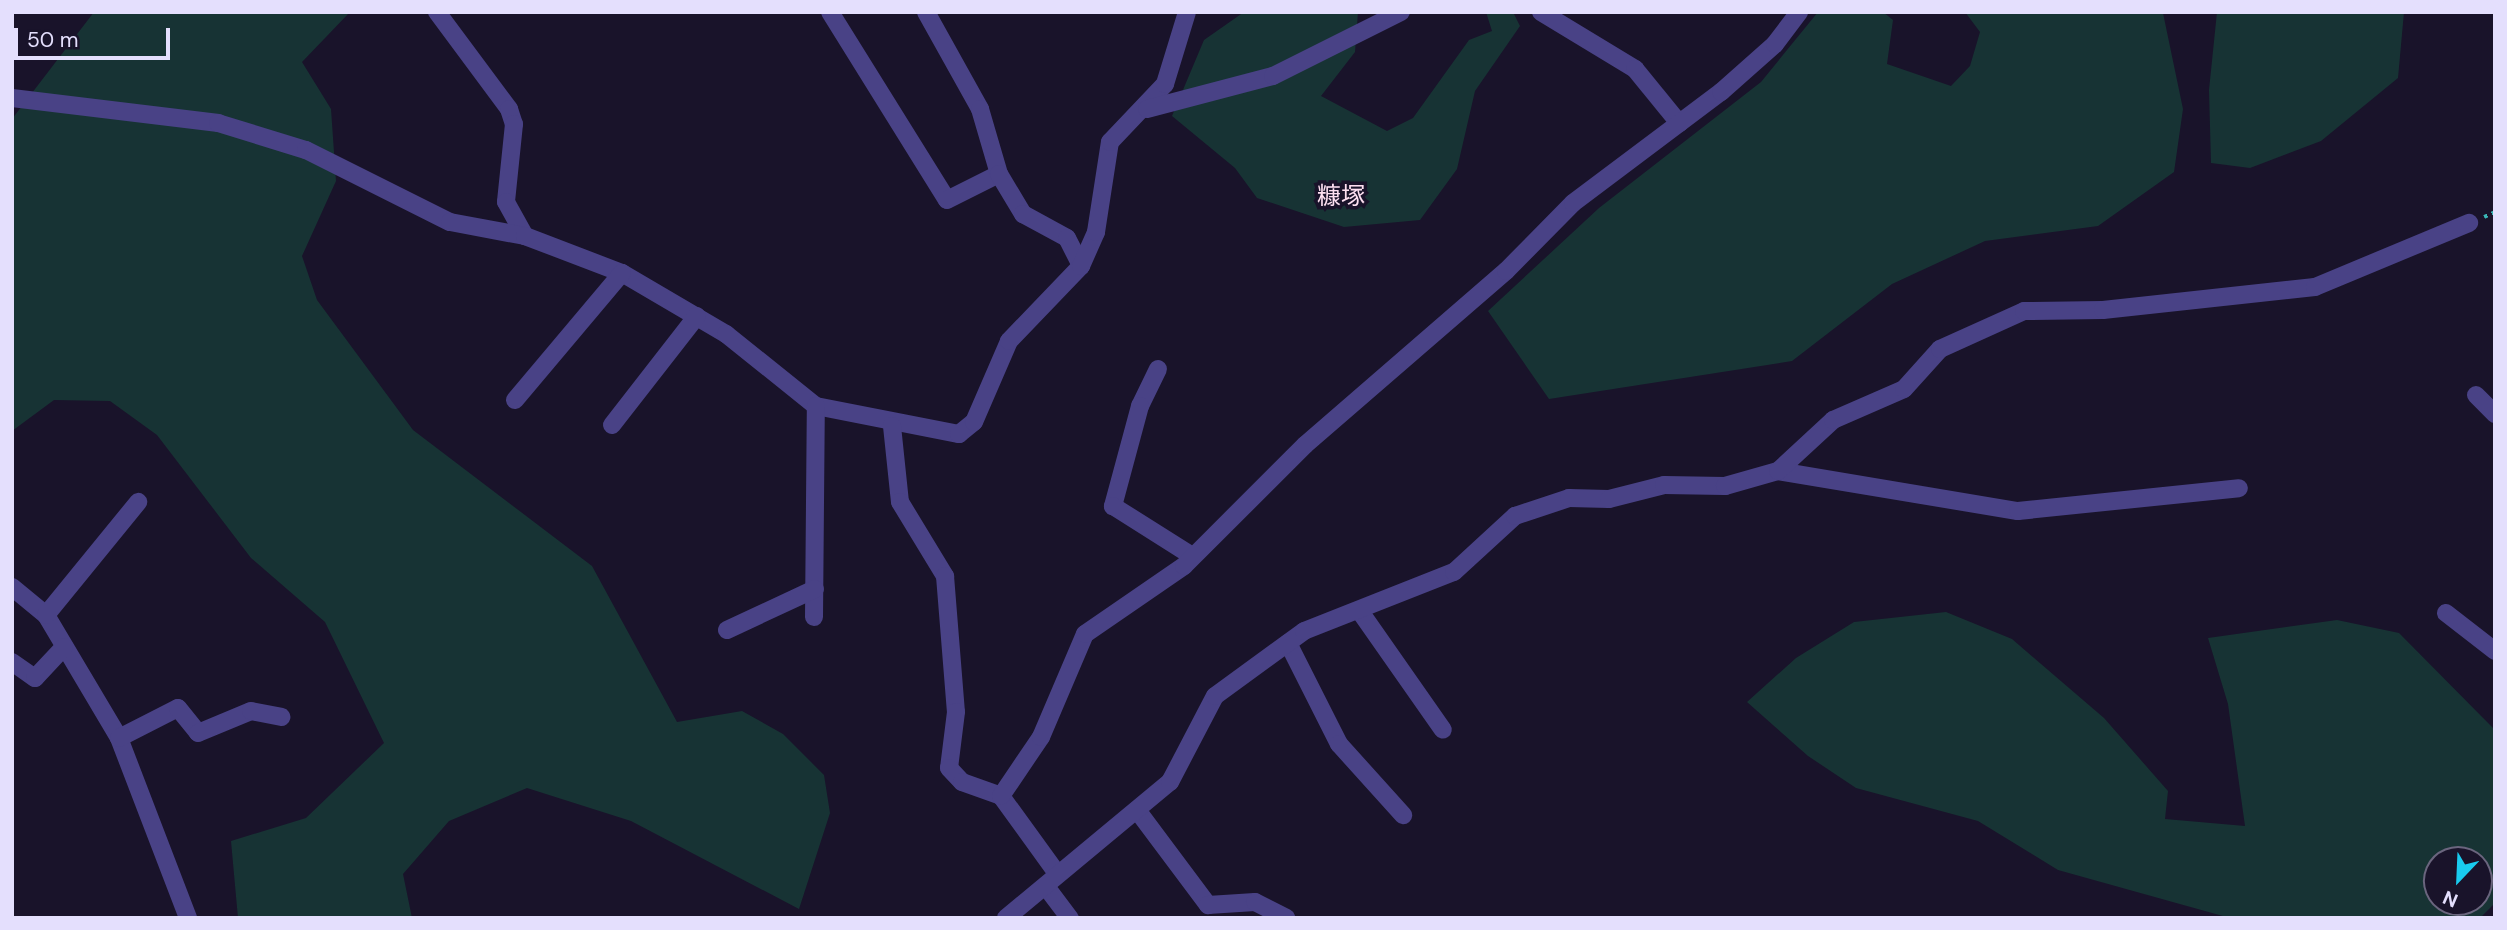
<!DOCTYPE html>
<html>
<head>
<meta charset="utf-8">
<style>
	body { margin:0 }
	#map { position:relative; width:2507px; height:930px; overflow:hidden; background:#19132a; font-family:"DM Sans","Noto Sans JP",sans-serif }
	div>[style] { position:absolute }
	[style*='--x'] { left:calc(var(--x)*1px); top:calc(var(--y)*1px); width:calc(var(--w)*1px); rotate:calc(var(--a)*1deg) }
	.green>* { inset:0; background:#173334 }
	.path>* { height:3.5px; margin-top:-1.75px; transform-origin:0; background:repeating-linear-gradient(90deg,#3ab5b5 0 3.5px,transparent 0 8.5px) }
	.minor>* { height:18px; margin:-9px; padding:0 9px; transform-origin:9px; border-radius:9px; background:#494286 }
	span { translate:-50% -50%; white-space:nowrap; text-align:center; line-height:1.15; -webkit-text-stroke:7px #19132a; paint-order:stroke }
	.quarter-label { font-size:24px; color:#fde0f1 }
	.frame { position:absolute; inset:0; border:14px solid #e4dffd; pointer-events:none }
	.north { position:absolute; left:2423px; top:846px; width:70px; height:70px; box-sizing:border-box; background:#19132a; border:2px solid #6a657e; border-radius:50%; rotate:203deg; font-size:19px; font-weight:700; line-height:28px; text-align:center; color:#e4dffd }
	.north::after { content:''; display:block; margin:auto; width:24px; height:32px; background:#19cbef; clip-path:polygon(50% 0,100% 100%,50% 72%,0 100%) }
	.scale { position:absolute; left:14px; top:28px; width:156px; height:32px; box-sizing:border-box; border:4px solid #e4dffd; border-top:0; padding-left:9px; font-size:21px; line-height:24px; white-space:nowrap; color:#e4dffd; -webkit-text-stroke:5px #19132a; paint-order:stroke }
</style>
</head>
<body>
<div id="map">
	<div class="green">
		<i style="clip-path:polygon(94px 12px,350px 12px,302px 62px,331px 109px,336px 181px,302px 256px,317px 300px,413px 430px,592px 566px,677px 722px,742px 711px,783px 734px,824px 775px,830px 813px,799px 909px,631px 821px,527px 788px,449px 821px,403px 874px,412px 918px,238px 918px,231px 841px,306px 818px,384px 743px,325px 622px,251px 558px,157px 435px,110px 401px,54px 400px,12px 431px,12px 119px)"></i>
		<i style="clip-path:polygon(1244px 12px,1358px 12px,1355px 52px,1321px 96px,1387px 131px,1413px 118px,1469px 40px,1492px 31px,1486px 12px,1513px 12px,1520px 26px,1475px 91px,1457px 169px,1420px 220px,1344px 227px,1257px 198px,1235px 168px,1172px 116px,1204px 40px)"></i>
		<i style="clip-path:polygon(1818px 12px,1883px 12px,1893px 20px,1887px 64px,1951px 86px,1970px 66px,1980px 32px,1965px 12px,2163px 13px,2183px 109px,2174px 172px,2098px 226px,1985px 241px,1892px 284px,1792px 361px,1549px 399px,1488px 311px,1599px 208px,1761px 82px)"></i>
		<i style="clip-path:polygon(2217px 12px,2404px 12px,2398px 78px,2321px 141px,2250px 168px,2211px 163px,2209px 90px)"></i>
		<i style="clip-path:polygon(evenodd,1946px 612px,2012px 639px,2104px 718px,2168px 791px,2165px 819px,2245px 826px,2228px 704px,2208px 638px,2337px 620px,2399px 633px,2495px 730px,2495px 903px,2480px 918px,2230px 918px,2058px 870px,1978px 821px,1856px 788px,1808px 756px,1747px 702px,1796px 658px,1854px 622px,1946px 612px,2479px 860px,2479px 902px,2437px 902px,2437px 860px,2479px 860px)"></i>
	</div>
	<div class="path">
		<i style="--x:2484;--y:217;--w:12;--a:-24"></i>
	</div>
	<div class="minor">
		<i style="--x:437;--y:12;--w:121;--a:53.4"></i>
		<i style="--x:509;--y:109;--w:16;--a:72"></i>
		<i style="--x:514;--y:124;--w:78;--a:95.9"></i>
		<i style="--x:506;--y:202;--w:39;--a:61"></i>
		<i style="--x:830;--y:12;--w:221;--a:58.1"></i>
		<i style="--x:947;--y:200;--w:58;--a:-26.6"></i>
		<i style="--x:926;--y:12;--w:111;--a:60.9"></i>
		<i style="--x:980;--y:109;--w:68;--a:73.7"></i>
		<i style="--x:999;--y:174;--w:47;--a:59"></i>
		<i style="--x:1023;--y:214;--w:50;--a:28.6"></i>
		<i style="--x:1067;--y:238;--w:31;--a:63"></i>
		<i style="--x:1541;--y:12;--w:110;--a:31.2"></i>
		<i style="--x:1635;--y:69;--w:70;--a:50.8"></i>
		<i style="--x:12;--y:98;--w:208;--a:6.9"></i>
		<i style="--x:218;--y:123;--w:92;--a:17.1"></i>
		<i style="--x:306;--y:150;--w:161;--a:26.6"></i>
		<i style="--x:450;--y:222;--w:76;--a:10.6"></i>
		<i style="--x:525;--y:236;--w:104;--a:20.9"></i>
		<i style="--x:622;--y:273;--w:121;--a:30.4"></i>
		<i style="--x:726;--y:334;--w:115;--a:38.7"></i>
		<i style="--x:816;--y:406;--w:146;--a:11.1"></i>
		<i style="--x:959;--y:434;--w:19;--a:-39"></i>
		<i style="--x:974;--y:422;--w:88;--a:-66.6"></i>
		<i style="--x:1009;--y:341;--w:104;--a:-46.2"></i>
		<i style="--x:1081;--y:266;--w:37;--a:-66"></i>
		<i style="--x:1096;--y:232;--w:91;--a:-81.2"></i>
		<i style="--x:1110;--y:142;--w:80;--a:-46.5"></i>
		<i style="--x:1165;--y:84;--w:75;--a:-73"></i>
		<i style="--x:1147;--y:109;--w:130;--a:-14.7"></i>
		<i style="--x:1273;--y:76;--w:143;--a:-26.6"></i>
		<i style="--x:1158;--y:369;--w:41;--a:115.9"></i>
		<i style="--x:1140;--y:406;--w:104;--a:105.1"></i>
		<i style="--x:1113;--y:506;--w:93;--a:32.3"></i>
		<i style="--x:2476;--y:395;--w:27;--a:45"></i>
		<i style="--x:515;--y:400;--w:166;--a:-49.9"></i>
		<i style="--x:612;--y:425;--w:138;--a:-52.1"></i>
		<i style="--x:892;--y:426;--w:76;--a:84"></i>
		<i style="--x:900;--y:502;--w:87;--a:58.7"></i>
		<i style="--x:945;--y:576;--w:136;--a:85.4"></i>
		<i style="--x:956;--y:712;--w:56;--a:97.1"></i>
		<i style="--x:949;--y:768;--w:19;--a:47"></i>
		<i style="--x:962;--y:782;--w:41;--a:19.7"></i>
		<i style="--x:1001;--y:796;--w:94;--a:54.1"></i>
		<i style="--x:1778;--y:471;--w:243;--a:9.5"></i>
		<i style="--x:2018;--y:511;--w:222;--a:-5.9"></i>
		<i style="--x:12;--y:587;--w:44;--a:39.5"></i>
		<i style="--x:46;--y:615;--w:143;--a:59.3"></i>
		<i style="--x:119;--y:738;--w:193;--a:69"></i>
		<i style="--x:1359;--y:610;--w:146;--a:55"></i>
		<i style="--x:2446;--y:613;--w:62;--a:37.8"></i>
		<i style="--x:46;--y:615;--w:146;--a:-50.8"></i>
		<i style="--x:814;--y:617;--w:211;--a:-89.5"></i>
		<i style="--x:727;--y:630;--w:97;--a:-25"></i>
		<i style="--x:1288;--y:643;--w:113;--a:63.2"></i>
		<i style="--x:1339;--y:744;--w:96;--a:48"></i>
		<i style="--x:12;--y:662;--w:28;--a:35"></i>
		<i style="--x:35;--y:678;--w:42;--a:-46.9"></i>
		<i style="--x:119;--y:738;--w:66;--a:-27"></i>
		<i style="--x:178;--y:708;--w:32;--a:51"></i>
		<i style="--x:198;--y:733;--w:57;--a:-22.5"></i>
		<i style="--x:251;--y:711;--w:31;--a:11"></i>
		<i style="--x:1001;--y:796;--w:71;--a:-55.9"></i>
		<i style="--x:1041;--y:737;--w:112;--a:-66.9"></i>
		<i style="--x:1085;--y:634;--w:120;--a:-34.5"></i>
		<i style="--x:1184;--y:566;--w:171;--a:-45"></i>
		<i style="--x:1305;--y:445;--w:266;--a:-40.9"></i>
		<i style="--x:1506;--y:271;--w:95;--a:-45.4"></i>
		<i style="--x:1573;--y:203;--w:185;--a:-36.9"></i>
		<i style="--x:1721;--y:92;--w:72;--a:-41.6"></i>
		<i style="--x:1775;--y:44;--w:40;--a:-53"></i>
		<i style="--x:1137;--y:810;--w:119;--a:53.2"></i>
		<i style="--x:1208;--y:905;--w:47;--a:-3.7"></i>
		<i style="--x:1255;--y:902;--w:35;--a:27"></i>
		<i style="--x:1047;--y:888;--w:38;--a:53"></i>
		<i style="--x:1006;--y:918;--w:213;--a:-39.7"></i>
		<i style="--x:1170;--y:782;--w:97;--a:-62.4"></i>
		<i style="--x:1215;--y:696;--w:110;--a:-36.1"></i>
		<i style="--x:1304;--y:631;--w:161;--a:-21.5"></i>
		<i style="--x:1454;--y:572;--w:83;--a:-42.6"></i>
		<i style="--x:1515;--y:516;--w:57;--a:-18.4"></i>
		<i style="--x:1569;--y:498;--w:40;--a:1.4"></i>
		<i style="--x:1609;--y:499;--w:57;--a:-14.3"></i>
		<i style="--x:1664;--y:485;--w:61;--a:0.9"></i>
		<i style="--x:1725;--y:486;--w:55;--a:-15.8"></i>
		<i style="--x:1778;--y:471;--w:75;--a:-42.8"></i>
		<i style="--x:1833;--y:420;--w:77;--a:-23.6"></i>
		<i style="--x:1904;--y:389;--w:54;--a:-48"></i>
		<i style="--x:1940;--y:349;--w:92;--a:-24.3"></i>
		<i style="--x:2024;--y:311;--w:79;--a:-0.7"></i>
		<i style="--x:2103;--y:310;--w:213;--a:-6.2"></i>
		<i style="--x:2315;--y:287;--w:167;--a:-22.6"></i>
	</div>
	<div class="quarter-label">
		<span style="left:1341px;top:196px">糠塚</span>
	</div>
	<div class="frame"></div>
	<div class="north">N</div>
	<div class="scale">50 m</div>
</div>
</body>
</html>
